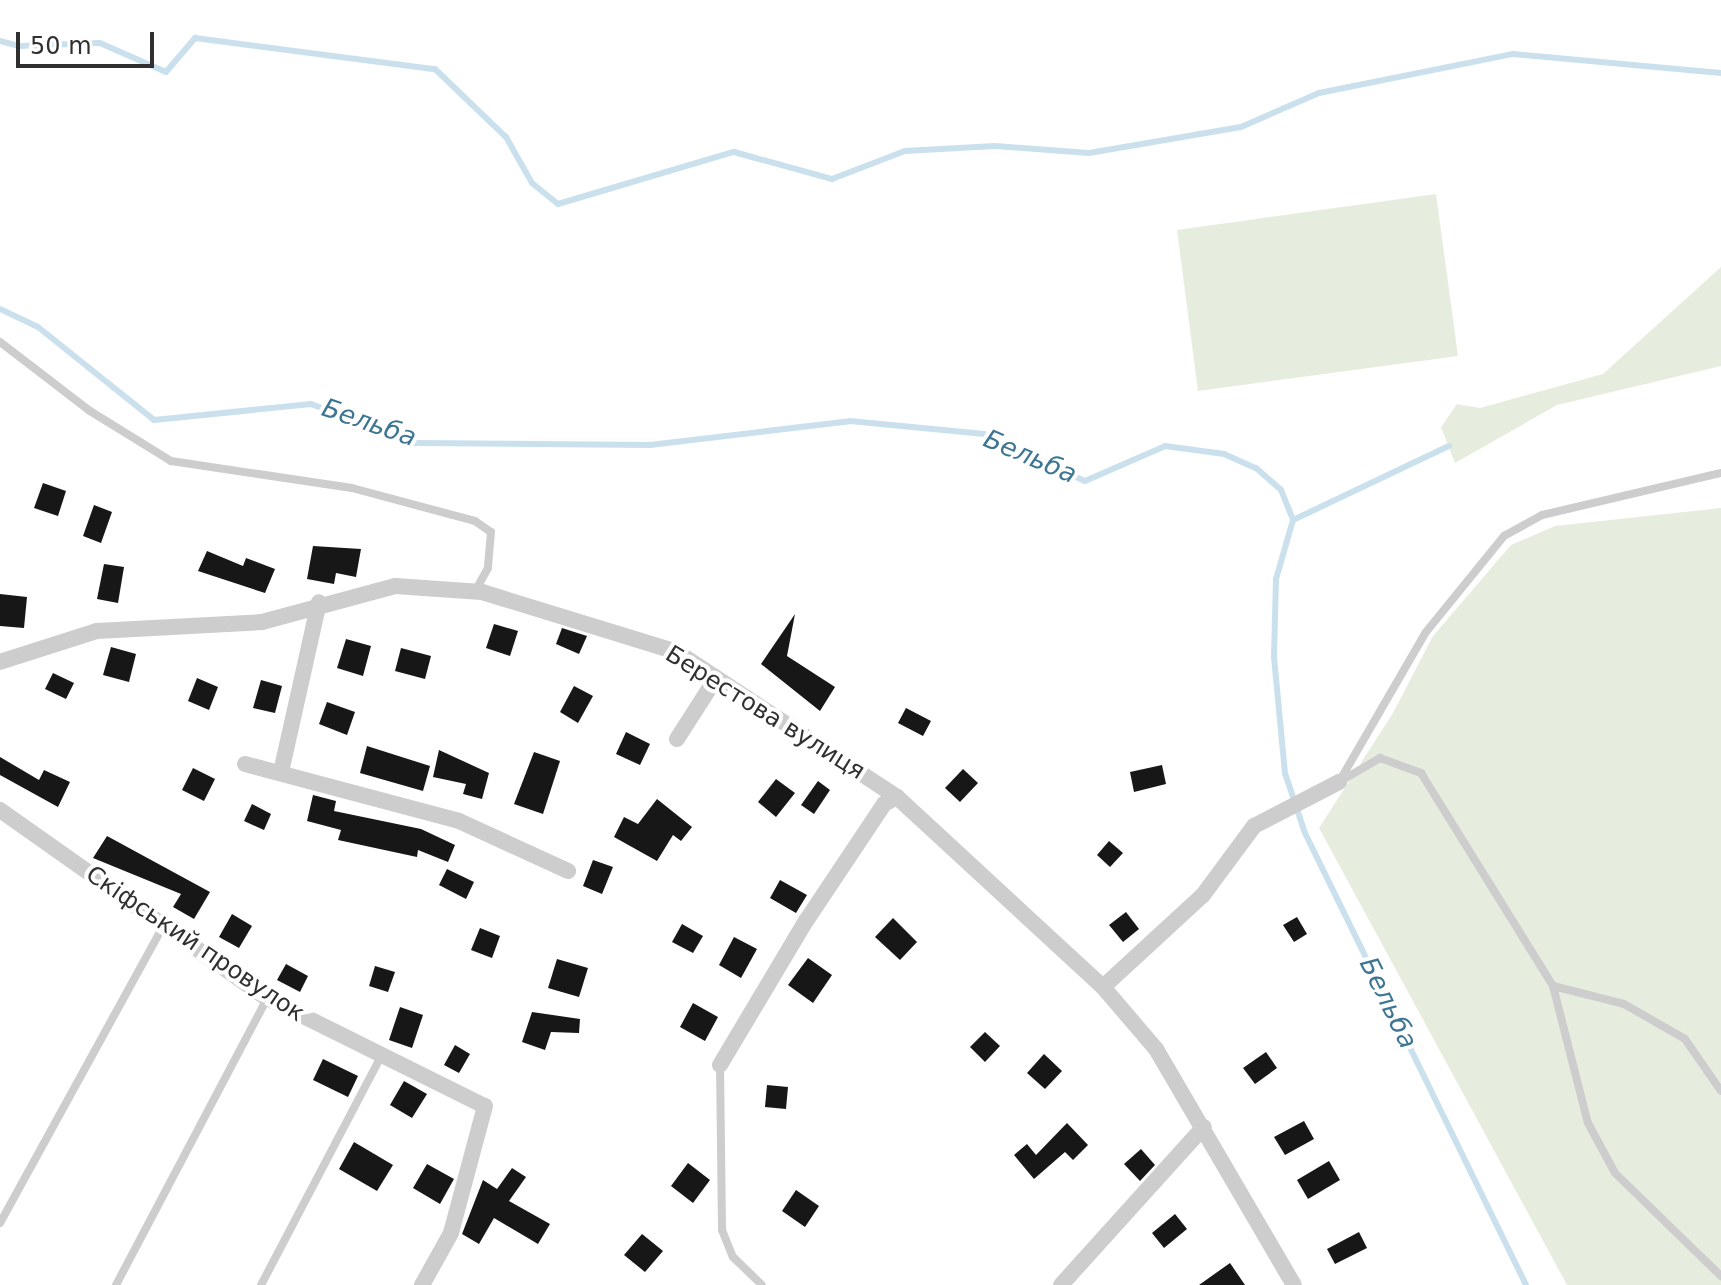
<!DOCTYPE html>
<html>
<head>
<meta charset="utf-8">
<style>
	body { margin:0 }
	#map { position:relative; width:1721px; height:1285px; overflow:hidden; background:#fff; font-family:"DejaVu Sans",sans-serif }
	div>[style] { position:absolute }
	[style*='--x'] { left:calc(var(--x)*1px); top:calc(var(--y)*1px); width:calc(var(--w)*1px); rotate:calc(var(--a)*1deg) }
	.green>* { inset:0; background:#e7edde }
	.stream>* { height:6px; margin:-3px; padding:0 3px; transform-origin:3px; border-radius:3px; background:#cae1ed }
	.building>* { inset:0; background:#171717 }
	.service>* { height:8px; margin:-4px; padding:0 4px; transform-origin:4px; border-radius:4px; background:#cdcdcd }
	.minor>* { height:16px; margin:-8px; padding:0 8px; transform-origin:8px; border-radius:8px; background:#cdcdcd }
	span { translate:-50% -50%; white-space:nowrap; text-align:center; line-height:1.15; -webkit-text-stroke:8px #fff; paint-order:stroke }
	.street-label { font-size:24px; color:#303030 }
	.water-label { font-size:26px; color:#3c7693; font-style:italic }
	.scale { position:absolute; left:16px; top:32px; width:138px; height:36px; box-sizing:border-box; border:4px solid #303030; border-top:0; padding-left:10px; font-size:24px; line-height:28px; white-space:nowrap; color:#303030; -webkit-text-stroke:6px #fff; paint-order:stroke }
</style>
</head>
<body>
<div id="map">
	<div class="green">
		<i style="clip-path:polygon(1436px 194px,1458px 356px,1198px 391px,1177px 230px)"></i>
		<i style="clip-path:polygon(1721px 267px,1721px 366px,1557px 405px,1455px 463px,1441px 427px,1457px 404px,1480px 408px,1603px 374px)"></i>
		<i style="clip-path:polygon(1721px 508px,1721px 1285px,1567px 1285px,1319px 828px,1393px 713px,1433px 636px,1511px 545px,1555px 526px)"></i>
	</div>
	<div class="stream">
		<i style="--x:0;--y:41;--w:20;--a:15"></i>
		<i style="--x:19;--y:46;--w:81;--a:-2.1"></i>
		<i style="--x:100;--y:43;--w:72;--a:23.7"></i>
		<i style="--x:166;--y:72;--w:45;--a:-49.5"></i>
		<i style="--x:195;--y:38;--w:242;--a:7.4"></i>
		<i style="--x:435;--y:69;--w:98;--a:43.8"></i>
		<i style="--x:506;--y:137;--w:53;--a:60.5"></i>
		<i style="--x:532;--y:183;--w:33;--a:39"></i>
		<i style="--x:558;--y:204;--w:184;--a:-16.5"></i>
		<i style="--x:734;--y:152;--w:102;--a:15.4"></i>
		<i style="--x:832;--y:179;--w:78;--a:-21"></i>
		<i style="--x:905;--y:151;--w:90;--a:-3.2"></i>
		<i style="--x:995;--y:146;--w:94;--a:4.3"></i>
		<i style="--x:1089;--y:153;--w:154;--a:-9.7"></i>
		<i style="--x:1241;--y:127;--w:85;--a:-23.6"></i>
		<i style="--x:1319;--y:93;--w:198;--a:-11.4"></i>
		<i style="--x:1513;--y:54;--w:209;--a:5.2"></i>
		<i style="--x:0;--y:309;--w:42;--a:25.3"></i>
		<i style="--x:38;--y:327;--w:149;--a:38.7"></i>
		<i style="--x:154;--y:420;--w:158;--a:-5.8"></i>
		<i style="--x:311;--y:404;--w:112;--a:20.4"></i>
		<i style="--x:416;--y:443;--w:234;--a:0.5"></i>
		<i style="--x:650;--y:445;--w:201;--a:-6.8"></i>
		<i style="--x:850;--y:421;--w:135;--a:5.5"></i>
		<i style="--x:984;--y:434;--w:111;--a:25"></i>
		<i style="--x:1085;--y:481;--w:87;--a:-23.6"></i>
		<i style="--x:1165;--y:446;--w:60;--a:7.7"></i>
		<i style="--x:1224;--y:454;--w:35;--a:24"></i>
		<i style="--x:1256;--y:468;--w:33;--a:41"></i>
		<i style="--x:1281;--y:490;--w:32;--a:68"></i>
		<i style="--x:1293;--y:520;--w:61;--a:106.1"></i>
		<i style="--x:1276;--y:579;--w:78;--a:91.5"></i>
		<i style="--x:1274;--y:657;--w:117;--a:84.6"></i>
		<i style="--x:1285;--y:773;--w:63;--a:71.6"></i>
		<i style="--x:1305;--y:833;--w:503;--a:63.94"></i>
		<i style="--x:1293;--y:520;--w:173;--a:-25.4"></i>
	</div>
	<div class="building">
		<i style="clip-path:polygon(43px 483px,66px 491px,58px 516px,34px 508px)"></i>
		<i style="clip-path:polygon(94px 505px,112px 512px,101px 543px,83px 536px)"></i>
		<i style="clip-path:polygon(313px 546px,361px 549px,356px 577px,336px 573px,334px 584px,307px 579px)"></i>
		<i style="clip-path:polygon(207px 551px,243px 566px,246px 558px,275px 569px,265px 593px,198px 571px)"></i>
		<i style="clip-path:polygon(104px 564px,124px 567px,118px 603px,97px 599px)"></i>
		<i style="clip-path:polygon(0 594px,27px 597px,24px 628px,0 626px)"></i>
		<i style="clip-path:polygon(795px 614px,787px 656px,835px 687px,820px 711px,761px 664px)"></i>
		<i style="clip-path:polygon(494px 624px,518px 631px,510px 656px,486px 648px)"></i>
		<i style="clip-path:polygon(562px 628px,587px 636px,579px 654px,556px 644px)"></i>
		<i style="clip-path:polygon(346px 639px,371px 646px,363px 676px,337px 668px)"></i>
		<i style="clip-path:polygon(111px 647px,136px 654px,129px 682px,103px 675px)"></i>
		<i style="clip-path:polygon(401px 648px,431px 656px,425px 679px,395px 671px)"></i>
		<i style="clip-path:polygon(53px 673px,74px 683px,66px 699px,45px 689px)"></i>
		<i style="clip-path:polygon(197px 678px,218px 687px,209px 710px,188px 701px)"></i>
		<i style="clip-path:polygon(261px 680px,282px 686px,275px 713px,253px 708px)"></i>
		<i style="clip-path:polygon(574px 686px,593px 696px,578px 723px,560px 712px)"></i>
		<i style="clip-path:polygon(327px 702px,355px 712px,347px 735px,319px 724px)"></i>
		<i style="clip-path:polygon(906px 708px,931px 721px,923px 736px,898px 723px)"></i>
		<i style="clip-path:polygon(626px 732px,650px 744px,640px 765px,616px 754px)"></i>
		<i style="clip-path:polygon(367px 746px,430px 766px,423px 791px,360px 773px)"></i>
		<i style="clip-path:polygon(439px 750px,489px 773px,482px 799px,463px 794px,466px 784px,433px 777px)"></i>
		<i style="clip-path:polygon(534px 752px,560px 761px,543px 814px,514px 804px)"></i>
		<i style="clip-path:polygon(0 757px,39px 780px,44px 770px,70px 782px,58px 807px,0 775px)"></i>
		<i style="clip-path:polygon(1162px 765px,1166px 784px,1134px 792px,1130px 772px)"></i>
		<i style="clip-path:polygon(193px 768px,215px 779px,204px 801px,182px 790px)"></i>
		<i style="clip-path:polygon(963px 769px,978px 783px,960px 802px,945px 788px)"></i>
		<i style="clip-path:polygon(776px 779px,795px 793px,776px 817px,758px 802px)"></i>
		<i style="clip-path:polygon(818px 781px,830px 790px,814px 814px,801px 805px)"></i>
		<i style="clip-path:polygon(313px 795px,336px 801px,334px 811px,421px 829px,455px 845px,448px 862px,418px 850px,417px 857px,338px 840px,341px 830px,307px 821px)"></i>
		<i style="clip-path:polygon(657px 799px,692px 827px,681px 841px,673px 835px,657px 861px,614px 837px,624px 817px,638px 824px)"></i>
		<i style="clip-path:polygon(252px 804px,271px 814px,264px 830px,244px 821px)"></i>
		<i style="clip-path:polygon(107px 836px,210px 892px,194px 919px,173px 907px,181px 894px,93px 858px)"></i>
		<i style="clip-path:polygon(1109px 841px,1123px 853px,1110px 867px,1097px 855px)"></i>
		<i style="clip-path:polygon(593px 860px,613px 867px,602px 894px,583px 886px)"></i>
		<i style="clip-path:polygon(447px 869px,474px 882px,466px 899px,439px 885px)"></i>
		<i style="clip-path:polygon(780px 880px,807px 895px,796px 913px,770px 898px)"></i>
		<i style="clip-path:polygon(1126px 912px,1139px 929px,1123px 942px,1109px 925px)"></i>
		<i style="clip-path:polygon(232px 914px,252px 926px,239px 948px,219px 937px)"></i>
		<i style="clip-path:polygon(1297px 917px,1307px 934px,1294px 942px,1283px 925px)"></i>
		<i style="clip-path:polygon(893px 918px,917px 942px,900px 960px,875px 937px)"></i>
		<i style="clip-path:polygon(682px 924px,703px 936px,693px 953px,672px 942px)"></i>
		<i style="clip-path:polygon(480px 928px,500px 936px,492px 958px,471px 950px)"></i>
		<i style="clip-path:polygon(734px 937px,757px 949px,741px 978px,719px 965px)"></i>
		<i style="clip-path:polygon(808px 958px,832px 975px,813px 1003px,788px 985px)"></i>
		<i style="clip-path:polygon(557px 959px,588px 968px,579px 997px,548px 988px)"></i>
		<i style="clip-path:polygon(286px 964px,308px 976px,300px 992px,277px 980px)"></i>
		<i style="clip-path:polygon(375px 966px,395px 972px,388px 992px,369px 986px)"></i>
		<i style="clip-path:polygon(693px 1003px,718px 1017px,705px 1041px,680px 1027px)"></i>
		<i style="clip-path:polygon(400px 1007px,423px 1015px,412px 1048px,389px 1040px)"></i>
		<i style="clip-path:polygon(532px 1012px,580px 1019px,579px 1033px,551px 1032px,545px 1050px,522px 1042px)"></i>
		<i style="clip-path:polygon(985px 1032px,1000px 1046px,985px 1062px,970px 1047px)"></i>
		<i style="clip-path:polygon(455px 1045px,470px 1054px,459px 1073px,444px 1065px)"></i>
		<i style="clip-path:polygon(1266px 1052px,1277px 1068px,1255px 1084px,1243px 1068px)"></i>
		<i style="clip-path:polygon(1044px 1054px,1062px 1071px,1045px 1089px,1027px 1073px)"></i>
		<i style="clip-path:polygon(323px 1059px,358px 1076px,348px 1097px,313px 1080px)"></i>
		<i style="clip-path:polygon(404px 1081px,427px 1094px,412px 1118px,390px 1105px)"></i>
		<i style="clip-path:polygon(767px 1085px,788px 1087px,786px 1109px,765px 1107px)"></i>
		<i style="clip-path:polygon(1304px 1121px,1314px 1139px,1285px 1155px,1274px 1137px)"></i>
		<i style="clip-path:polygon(1067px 1123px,1088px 1145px,1073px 1160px,1065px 1152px,1034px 1179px,1014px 1155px,1027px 1144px,1036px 1155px)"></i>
		<i style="clip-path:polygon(354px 1142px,393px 1165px,377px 1191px,339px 1169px)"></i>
		<i style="clip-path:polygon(1141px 1149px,1155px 1165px,1140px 1181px,1124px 1164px)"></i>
		<i style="clip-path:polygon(1329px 1161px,1340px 1180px,1308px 1199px,1297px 1180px)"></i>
		<i style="clip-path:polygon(688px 1163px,710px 1180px,693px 1203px,671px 1186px)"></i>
		<i style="clip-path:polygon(427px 1164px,454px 1179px,440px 1204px,413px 1188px)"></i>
		<i style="clip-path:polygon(512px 1168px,526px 1177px,509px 1201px,550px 1224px,538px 1244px,494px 1218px,479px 1244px,462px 1234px,483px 1180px,497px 1189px)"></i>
		<i style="clip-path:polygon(796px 1190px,819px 1206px,805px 1227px,782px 1211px)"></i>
		<i style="clip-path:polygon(1175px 1214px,1187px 1229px,1164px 1248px,1152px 1233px)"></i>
		<i style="clip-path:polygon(1359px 1232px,1367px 1248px,1335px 1264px,1327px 1249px)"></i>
		<i style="clip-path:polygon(642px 1234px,663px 1251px,645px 1272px,624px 1255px)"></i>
		<i style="clip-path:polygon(1230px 1263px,1245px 1285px,1199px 1285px)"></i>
	</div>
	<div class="service">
		<i style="--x:0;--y:342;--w:113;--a:37.5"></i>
		<i style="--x:90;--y:411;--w:95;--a:31.7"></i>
		<i style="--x:171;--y:461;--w:183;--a:8.5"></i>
		<i style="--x:352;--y:488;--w:127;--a:15"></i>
		<i style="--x:475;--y:521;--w:19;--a:35"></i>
		<i style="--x:491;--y:532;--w:36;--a:95"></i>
		<i style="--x:488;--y:568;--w:26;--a:119"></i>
		<i style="--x:1339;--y:782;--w:48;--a:-30.3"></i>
		<i style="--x:1380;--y:758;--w:44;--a:20.1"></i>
		<i style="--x:1421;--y:773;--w:251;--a:58.2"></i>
		<i style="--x:1553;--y:986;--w:73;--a:14.2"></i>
		<i style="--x:1624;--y:1004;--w:70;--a:29.8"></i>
		<i style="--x:1685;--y:1039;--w:63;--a:55.3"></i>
		<i style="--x:1339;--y:782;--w:173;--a:-59.9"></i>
		<i style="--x:1426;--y:632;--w:124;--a:-50.9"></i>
		<i style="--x:1504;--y:536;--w:43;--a:-28.9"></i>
		<i style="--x:1542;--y:515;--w:184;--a:-13.2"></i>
		<i style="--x:1553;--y:986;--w:141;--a:75.7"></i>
		<i style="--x:1588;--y:1123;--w:57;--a:61.6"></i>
		<i style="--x:1615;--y:1173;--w:148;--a:44.2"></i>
		<i style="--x:720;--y:1065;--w:165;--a:89.3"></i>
		<i style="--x:722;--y:1230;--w:29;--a:68"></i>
		<i style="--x:733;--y:1257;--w:40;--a:44"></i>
		<i style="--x:0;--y:1223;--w:339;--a:-61.2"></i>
		<i style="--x:116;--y:1285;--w:324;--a:-62.2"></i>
		<i style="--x:261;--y:1285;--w:259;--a:-62.3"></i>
	</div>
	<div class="minor">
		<i style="--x:0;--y:662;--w:102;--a:-17.7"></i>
		<i style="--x:97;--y:631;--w:165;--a:-3.1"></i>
		<i style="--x:262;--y:622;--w:138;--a:-15.1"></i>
		<i style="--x:395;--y:586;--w:87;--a:3.9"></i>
		<i style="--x:482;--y:592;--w:204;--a:17.1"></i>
		<i style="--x:677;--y:652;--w:263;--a:33.4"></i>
		<i style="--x:897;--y:797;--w:280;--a:42.7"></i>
		<i style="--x:1103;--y:987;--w:82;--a:49.5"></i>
		<i style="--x:1156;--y:1049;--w:273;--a:59.7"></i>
		<i style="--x:677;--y:739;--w:72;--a:-57.4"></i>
		<i style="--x:245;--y:764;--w:221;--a:14.9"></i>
		<i style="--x:459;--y:821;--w:120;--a:24.6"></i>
		<i style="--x:281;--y:772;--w:174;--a:-77.4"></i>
		<i style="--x:0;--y:810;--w:327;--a:35.2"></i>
		<i style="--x:267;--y:998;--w:243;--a:26.4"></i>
		<i style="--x:485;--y:1106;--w:131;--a:105"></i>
		<i style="--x:451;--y:1233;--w:60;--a:119.1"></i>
		<i style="--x:1103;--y:987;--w:136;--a:-42.6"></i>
		<i style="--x:1203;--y:895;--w:86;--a:-53.5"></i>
		<i style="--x:1254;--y:826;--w:96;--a:-27.4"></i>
		<i style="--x:720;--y:1065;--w:168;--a:-59.2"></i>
		<i style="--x:806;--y:921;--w:141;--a:-56.3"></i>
		<i style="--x:884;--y:804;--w:15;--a:-28"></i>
		<i style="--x:1061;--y:1285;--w:213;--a:-47.9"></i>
	</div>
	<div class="street-label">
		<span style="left:765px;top:713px;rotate:32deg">Берестова вулиця</span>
		<span style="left:195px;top:944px;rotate:34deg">Скіфський провулок</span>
	</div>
	<div class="water-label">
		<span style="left:369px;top:423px;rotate:19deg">Бельба</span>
		<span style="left:1030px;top:457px;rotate:23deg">Бельба</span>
		<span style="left:1388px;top:1003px;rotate:64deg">Бельба</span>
	</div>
	<div class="scale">50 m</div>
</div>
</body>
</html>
